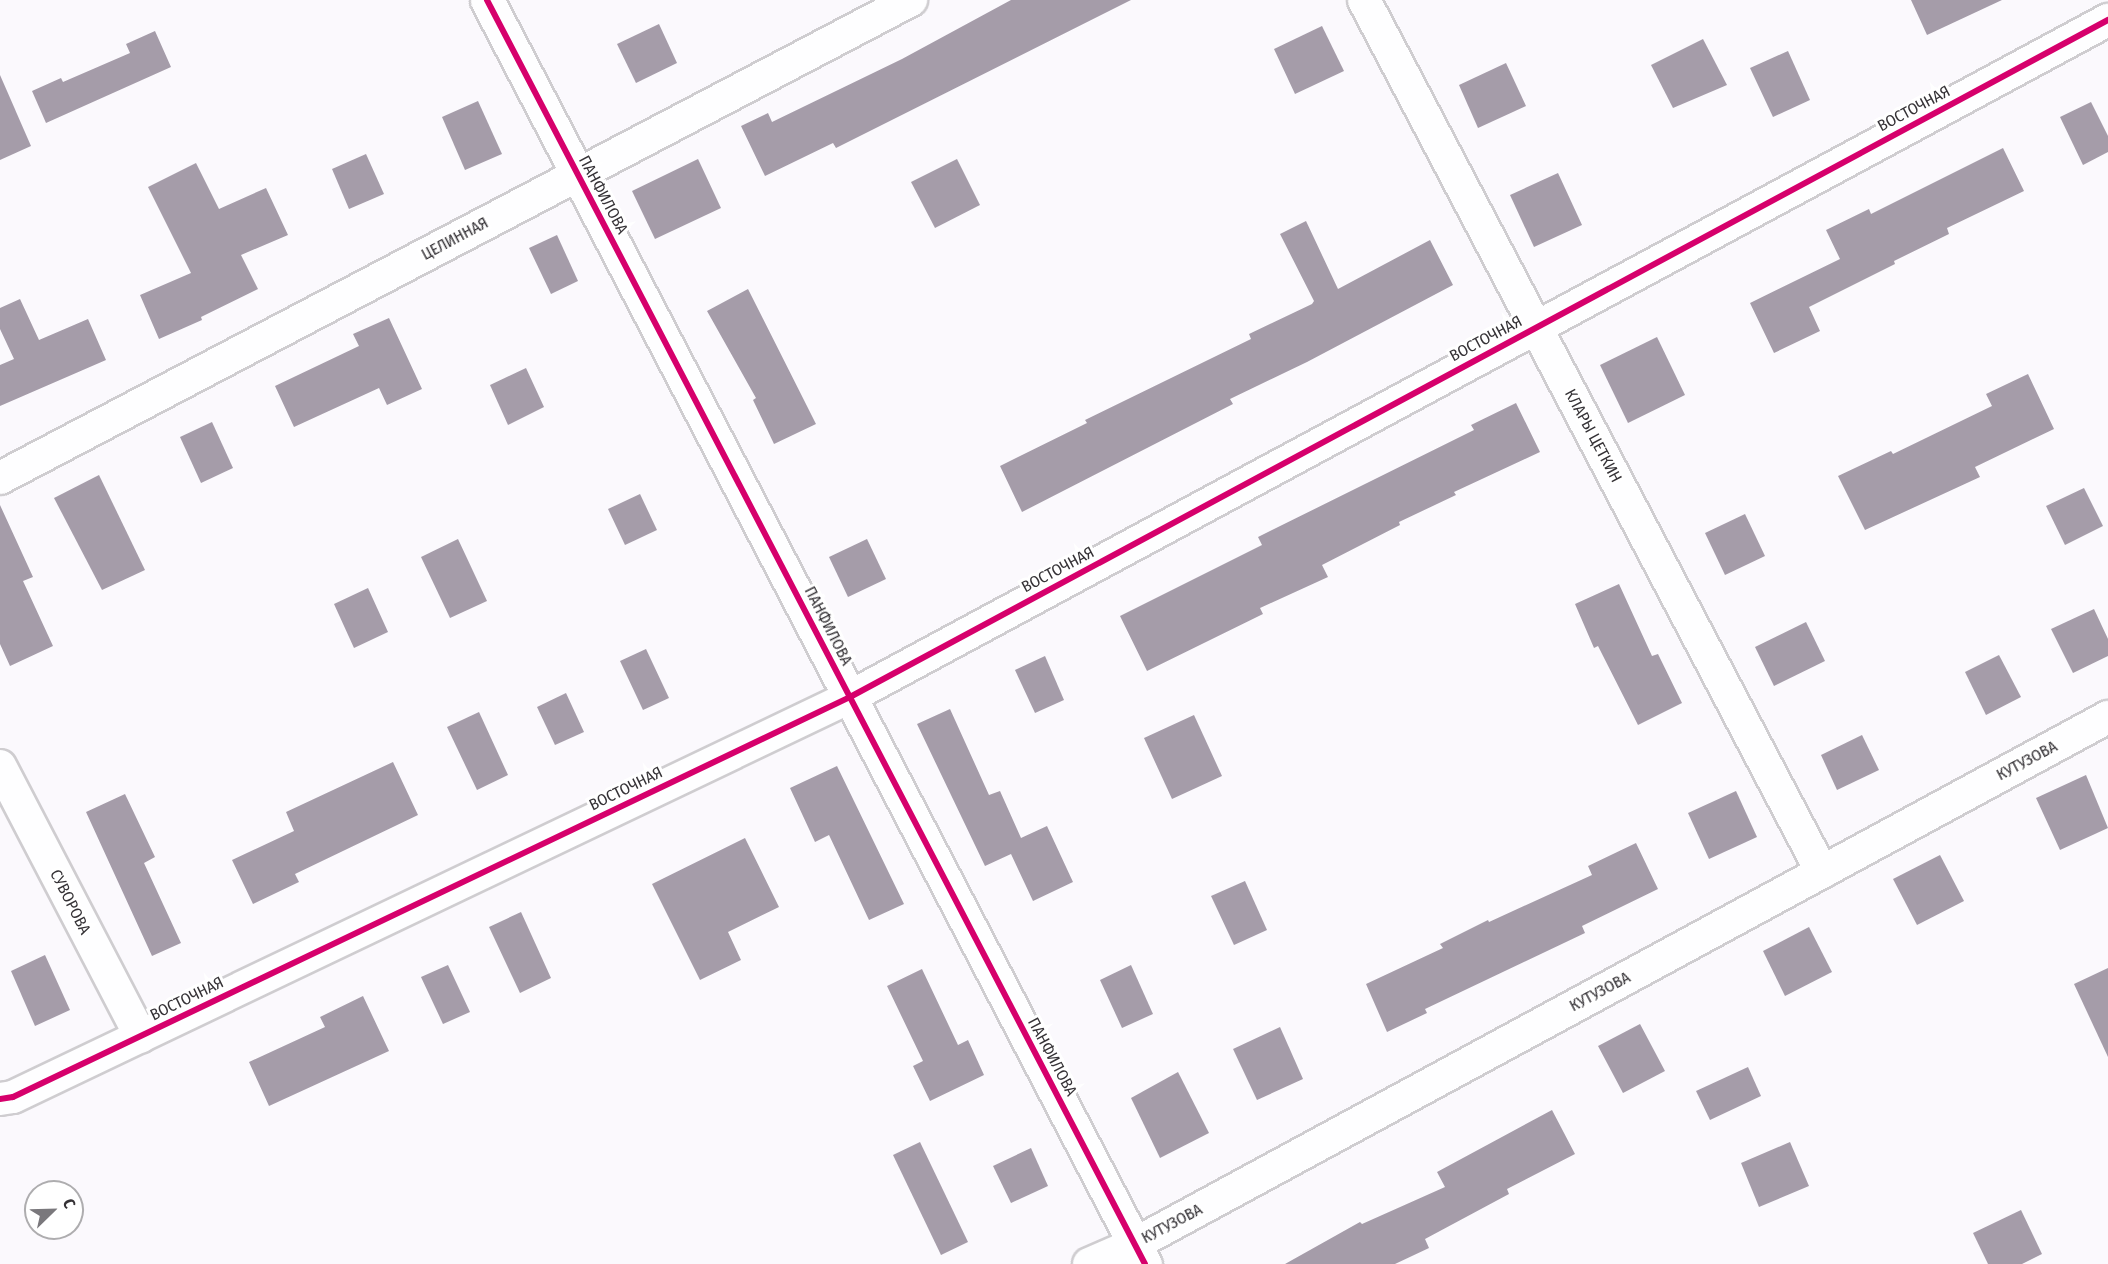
<!DOCTYPE html>
<html>
<head>
<meta charset="utf-8">
<style>
	body { margin:0 }
	#map { position:relative; width:2108px; height:1264px; overflow:hidden; background:#fbf9fd; font-family:"Fira Sans Condensed",sans-serif }
	div>[style] { position:absolute }
	[style*='--x'] { left:calc(var(--x)*1px); top:calc(var(--y)*1px); width:calc(var(--w)*1px); rotate:calc(var(--a)*1deg) }
	.building>* { inset:0; background:#a59ca9 }
	.roads { filter:drop-shadow(2px 0 #cfcdd0) drop-shadow(-2px 0 #cfcdd0) drop-shadow(0 2px #cfcdd0) drop-shadow(0 -2px #cfcdd0) }
	.minor>* { height:32px; margin:-16px; padding:0 16px; transform-origin:16px; border-radius:16px; background:#fefeff }
	.tertiary>* { height:33px; margin:-16.5px; padding:0 16.5px; transform-origin:16.5px; border-radius:16.5px; background:#fefeff }
	.cycleway>* { height:6px; margin:-3px; padding:0 3px; transform-origin:3px; border-radius:3px; background:#d6006c }
	span { translate:-50% -50%; white-space:nowrap; text-align:center; line-height:1.15; -webkit-text-stroke:6px #fff; paint-order:stroke }
	.street-label { font-size:16px; color:#353236 }
	.north { position:absolute; left:24px; top:1180px; width:60px; height:60px; box-sizing:border-box; background:#fff; border:2px solid #aeadaf; border-radius:50%; rotate:67deg; font-size:16px; font-weight:700; line-height:24px; text-align:center; color:#353236 }
	.north::after { content:''; display:block; margin:auto; width:21px; height:27px; background:#7a787c; clip-path:polygon(50% 0,100% 100%,50% 72%,0 100%) }
</style>
</head>
<body>
<div id="map">
	<div class="building">
		<i style="clip-path:polygon(1011px 0,1131px 0,836px 148px,833px 143px,765px 176px,741px 126px,768px 113px,772px 122px,902px 59px)"></i>
		<i style="clip-path:polygon(1911px 0,2002px 0,1927px 35px)"></i>
		<i style="clip-path:polygon(659px 24px,677px 63px,636px 83px,617px 44px)"></i>
		<i style="clip-path:polygon(1322px 26px,1344px 71px,1295px 94px,1274px 49px)"></i>
		<i style="clip-path:polygon(155px 31px,171px 67px,46px 123px,32px 91px,61px 78px,63px 82px,130px 53px,126px 44px)"></i>
		<i style="clip-path:polygon(1703px 39px,1727px 85px,1673px 108px,1651px 65px)"></i>
		<i style="clip-path:polygon(1788px 51px,1810px 100px,1773px 117px,1750px 68px)"></i>
		<i style="clip-path:polygon(1506px 63px,1526px 106px,1478px 128px,1459px 85px)"></i>
		<i style="clip-path:polygon(0 75px,31px 146px,0 160px)"></i>
		<i style="clip-path:polygon(478px 101px,502px 154px,465px 170px,442px 117px)"></i>
		<i style="clip-path:polygon(2091px 102px,2108px 136px,2108px 152px,2083px 165px,2060px 117px)"></i>
		<i style="clip-path:polygon(2003px 148px,2024px 191px,1947px 228px,1949px 234px,1894px 261px,1895px 264px,1809px 307px,1820px 331px,1774px 353px,1750px 303px,1840px 259px,1826px 230px,1869px 209px,1871px 214px)"></i>
		<i style="clip-path:polygon(366px 154px,384px 194px,349px 209px,332px 169px)"></i>
		<i style="clip-path:polygon(698px 159px,721px 208px,655px 239px,632px 191px)"></i>
		<i style="clip-path:polygon(957px 159px,980px 205px,935px 228px,911px 182px)"></i>
		<i style="clip-path:polygon(196px 163px,219px 209px,266px 188px,288px 235px,241px 255px,258px 289px,201px 317px,202px 320px,159px 339px,140px 295px,191px 273px,148px 187px)"></i>
		<i style="clip-path:polygon(1558px 173px,1582px 225px,1534px 247px,1510px 195px)"></i>
		<i style="clip-path:polygon(1306px 221px,1338px 289px,1430px 240px,1453px 285px,1307px 362px,1230px 399px,1233px 404px,1022px 512px,1000px 466px,1087px 423px,1085px 420px,1251px 339px,1249px 334px,1312px 304px,1314px 301px,1280px 234px)"></i>
		<i style="clip-path:polygon(557px 235px,578px 281px,551px 294px,529px 248px)"></i>
		<i style="clip-path:polygon(748px 289px,816px 424px,774px 444px,753px 400px,756px 398px,707px 311px)"></i>
		<i style="clip-path:polygon(20px 299px,39px 340px,88px 319px,106px 360px,0 406px,0 365px,14px 359px,0 329px,0 308px)"></i>
		<i style="clip-path:polygon(389px 318px,422px 389px,387px 405px,379px 388px,294px 427px,275px 386px,359px 346px,353px 334px)"></i>
		<i style="clip-path:polygon(1657px 337px,1685px 395px,1628px 423px,1600px 365px)"></i>
		<i style="clip-path:polygon(526px 368px,544px 407px,508px 425px,490px 385px)"></i>
		<i style="clip-path:polygon(2028px 374px,2054px 429px,1975px 467px,1980px 477px,1865px 530px,1838px 476px,1891px 451px,1893px 454px,1992px 406px,1986px 394px)"></i>
		<i style="clip-path:polygon(1516px 403px,1540px 452px,1454px 492px,1456px 495px,1399px 522px,1400px 525px,1322px 565px,1328px 577px,1260px 608px,1263px 614px,1147px 671px,1120px 616px,1262px 545px,1258px 537px,1474px 430px,1471px 425px)"></i>
		<i style="clip-path:polygon(212px 422px,233px 468px,201px 483px,180px 437px)"></i>
		<i style="clip-path:polygon(99px 475px,145px 570px,102px 590px,54px 498px)"></i>
		<i style="clip-path:polygon(2084px 488px,2103px 526px,2065px 545px,2046px 506px)"></i>
		<i style="clip-path:polygon(640px 494px,657px 530px,625px 545px,608px 509px)"></i>
		<i style="clip-path:polygon(0 505px,33px 577px,23px 581px,53px 646px,10px 666px,0 644px)"></i>
		<i style="clip-path:polygon(1745px 514px,1765px 556px,1725px 575px,1705px 533px)"></i>
		<i style="clip-path:polygon(458px 539px,487px 601px,450px 618px,421px 557px)"></i>
		<i style="clip-path:polygon(867px 539px,886px 579px,848px 597px,829px 557px)"></i>
		<i style="clip-path:polygon(1619px 584px,1652px 656px,1658px 654px,1682px 703px,1638px 725px,1598px 646px,1594px 648px,1575px 604px)"></i>
		<i style="clip-path:polygon(368px 588px,388px 632px,354px 648px,334px 604px)"></i>
		<i style="clip-path:polygon(2094px 609px,2108px 639px,2108px 656px,2073px 673px,2051px 629px)"></i>
		<i style="clip-path:polygon(1806px 622px,1825px 661px,1774px 686px,1755px 647px)"></i>
		<i style="clip-path:polygon(646px 649px,669px 698px,643px 710px,620px 661px)"></i>
		<i style="clip-path:polygon(1999px 655px,2021px 697px,1986px 715px,1965px 672px)"></i>
		<i style="clip-path:polygon(1045px 656px,1064px 700px,1035px 713px,1015px 670px)"></i>
		<i style="clip-path:polygon(566px 693px,584px 732px,555px 745px,537px 707px)"></i>
		<i style="clip-path:polygon(950px 709px,989px 795px,1000px 791px,1021px 838px,1047px 826px,1073px 882px,1033px 901px,1011px 854px,985px 866px,917px 724px)"></i>
		<i style="clip-path:polygon(479px 712px,508px 775px,477px 790px,447px 727px)"></i>
		<i style="clip-path:polygon(1194px 715px,1222px 776px,1172px 799px,1144px 738px)"></i>
		<i style="clip-path:polygon(1862px 735px,1879px 770px,1837px 790px,1821px 755px)"></i>
		<i style="clip-path:polygon(393px 762px,418px 815px,295px 874px,299px 882px,253px 904px,232px 860px,294px 831px,286px 812px)"></i>
		<i style="clip-path:polygon(837px 766px,904px 904px,869px 920px,829px 835px,815px 842px,790px 788px)"></i>
		<i style="clip-path:polygon(2086px 775px,2108px 828px,2060px 850px,2036px 798px)"></i>
		<i style="clip-path:polygon(1736px 791px,1757px 837px,1709px 859px,1688px 813px)"></i>
		<i style="clip-path:polygon(125px 794px,155px 857px,144px 863px,181px 943px,152px 956px,86px 812px)"></i>
		<i style="clip-path:polygon(745px 838px,779px 907px,728px 932px,741px 960px,700px 980px,652px 884px)"></i>
		<i style="clip-path:polygon(1636px 843px,1658px 889px,1582px 926px,1585px 933px,1425px 1009px,1427px 1013px,1387px 1032px,1366px 984px,1443px 948px,1440px 944px,1488px 920px,1489px 922px,1592px 875px,1588px 866px)"></i>
		<i style="clip-path:polygon(1940px 855px,1964px 901px,1917px 925px,1893px 879px)"></i>
		<i style="clip-path:polygon(1245px 881px,1267px 930px,1234px 945px,1211px 896px)"></i>
		<i style="clip-path:polygon(521px 912px,551px 978px,520px 993px,489px 927px)"></i>
		<i style="clip-path:polygon(1809px 927px,1832px 972px,1785px 996px,1763px 951px)"></i>
		<i style="clip-path:polygon(45px 955px,70px 1010px,35px 1026px,11px 971px)"></i>
		<i style="clip-path:polygon(448px 965px,470px 1012px,443px 1024px,421px 977px)"></i>
		<i style="clip-path:polygon(1131px 965px,1153px 1014px,1122px 1028px,1100px 980px)"></i>
		<i style="clip-path:polygon(2108px 968px,2108px 1057px,2074px 984px)"></i>
		<i style="clip-path:polygon(922px 969px,958px 1045px,968px 1040px,984px 1075px,930px 1101px,913px 1066px,923px 1061px,887px 986px)"></i>
		<i style="clip-path:polygon(363px 996px,389px 1051px,269px 1106px,249px 1062px,325px 1027px,320px 1017px)"></i>
		<i style="clip-path:polygon(1640px 1024px,1665px 1071px,1623px 1093px,1598px 1046px)"></i>
		<i style="clip-path:polygon(1280px 1027px,1303px 1079px,1257px 1100px,1233px 1049px)"></i>
		<i style="clip-path:polygon(1748px 1067px,1761px 1096px,1710px 1120px,1696px 1091px)"></i>
		<i style="clip-path:polygon(1178px 1072px,1209px 1133px,1160px 1158px,1131px 1098px)"></i>
		<i style="clip-path:polygon(1552px 1110px,1575px 1154px,1507px 1189px,1509px 1194px,1425px 1239px,1429px 1248px,1395px 1264px,1285px 1264px,1360px 1222px,1362px 1224px,1445px 1187px,1437px 1172px)"></i>
		<i style="clip-path:polygon(920px 1142px,968px 1242px,941px 1255px,893px 1155px)"></i>
		<i style="clip-path:polygon(1790px 1142px,1809px 1186px,1759px 1207px,1741px 1163px)"></i>
		<i style="clip-path:polygon(1031px 1148px,1048px 1186px,1011px 1203px,993px 1166px)"></i>
		<i style="clip-path:polygon(2021px 1210px,2042px 1254px,2022px 1264px,1988px 1264px,1973px 1233px)"></i>
	</div>
	<div class="roads">
		<div class="minor">
			<i style="--x:1364;--y:0;--w:985;--a:62.29"></i>
			<i style="--x:0;--y:478;--w:1029;--a:-27.69"></i>
			<i style="--x:0;--y:766;--w:305;--a:62.5"></i>
			<i style="--x:0;--y:1099;--w:13;--a:-9"></i>
			<i style="--x:13;--y:1097;--w:928;--a:-25.54"></i>
			<i style="--x:850;--y:697;--w:1429;--a:-28.29"></i>
			<i style="--x:1089;--y:1264;--w:50;--a:-23.5"></i>
			<i style="--x:1135;--y:1244;--w:1107;--a:-28.44"></i>
		</div>
		<div class="tertiary">
			<i style="--x:487;--y:0;--w:1425;--a:62.5"></i>
		</div>
	</div>
	<div class="cycleway">
		<i style="--x:487;--y:0;--w:1425;--a:62.5"></i>
		<i style="--x:0;--y:1099;--w:13;--a:-9"></i>
		<i style="--x:13;--y:1097;--w:928;--a:-25.54"></i>
		<i style="--x:850;--y:697;--w:1429;--a:-28.29"></i>
	</div>
	<div class="street-label">
		<span style="left:1914px;top:109px;rotate:-28deg">ВОСТОЧНАЯ</span>
		<span style="left:603px;top:195px;rotate:62deg">ПАНФИЛОВА</span>
		<span style="left:455px;top:239px;rotate:-28deg">ЦЕЛИННАЯ</span>
		<span style="left:1486px;top:339px;rotate:-28deg">ВОСТОЧНАЯ</span>
		<span style="left:1593px;top:436px;rotate:62deg">КЛАРЫ ЦЕТКИН</span>
		<span style="left:1058px;top:570px;rotate:-28deg">ВОСТОЧНАЯ</span>
		<span style="left:828px;top:626px;rotate:63deg">ПАНФИЛОВА</span>
		<span style="left:2027px;top:761px;rotate:-28deg">КУТУЗОВА</span>
		<span style="left:626px;top:789px;rotate:-26deg">ВОСТОЧНАЯ</span>
		<span style="left:70px;top:902px;rotate:63deg">СУВОРОВА</span>
		<span style="left:1600px;top:992px;rotate:-28deg">КУТУЗОВА</span>
		<span style="left:187px;top:999px;rotate:-26deg">ВОСТОЧНАЯ</span>
		<span style="left:1052px;top:1057px;rotate:62deg">ПАНФИЛОВА</span>
		<span style="left:1172px;top:1224px;rotate:-28deg">КУТУЗОВА</span>
	</div>
	<div class="north">С</div>
</div>
</body>
</html>
